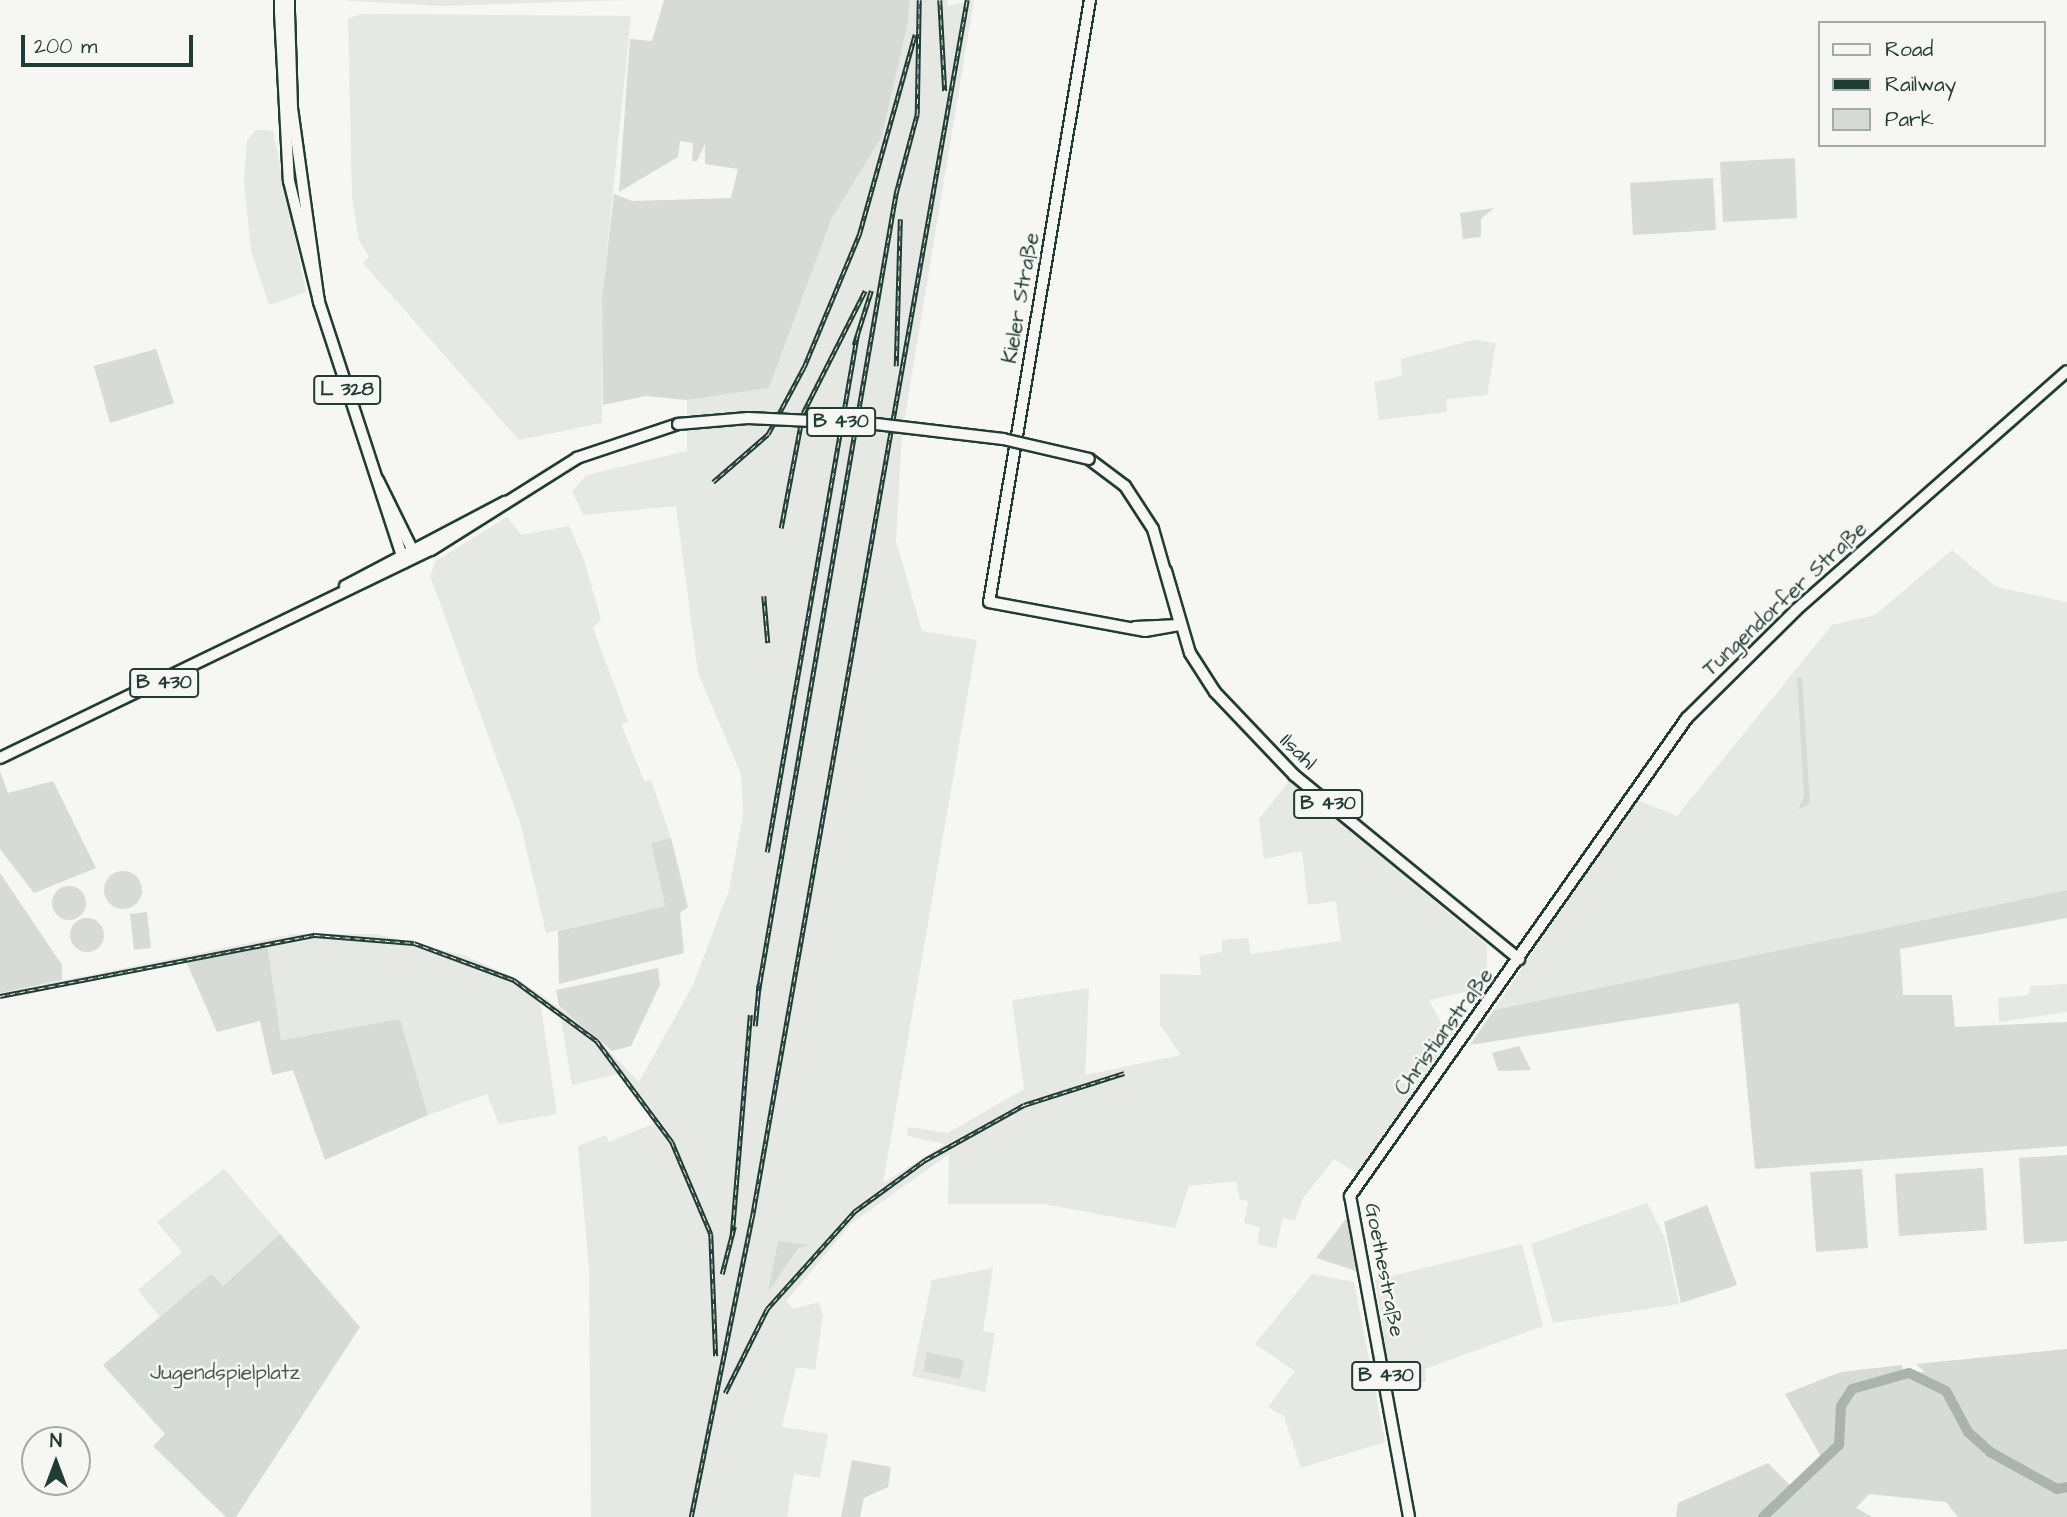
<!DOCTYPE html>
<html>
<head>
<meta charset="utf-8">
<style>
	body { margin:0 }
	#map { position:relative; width:2067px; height:1517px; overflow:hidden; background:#f6f6f2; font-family:"Architects Daughter",sans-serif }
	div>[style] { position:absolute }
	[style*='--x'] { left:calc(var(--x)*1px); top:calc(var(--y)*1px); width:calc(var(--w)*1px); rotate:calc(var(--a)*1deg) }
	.built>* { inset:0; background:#e6e8e4 }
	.green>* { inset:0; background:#d6dbd6 }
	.round { border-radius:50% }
	.river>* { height:10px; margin:-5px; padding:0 5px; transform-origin:5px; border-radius:5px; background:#aab3ae }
	.roads { filter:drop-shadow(2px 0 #1f3d34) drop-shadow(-2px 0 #1f3d34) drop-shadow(0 2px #1f3d34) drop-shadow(0 -2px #1f3d34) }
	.major>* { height:10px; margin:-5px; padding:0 5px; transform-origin:5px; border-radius:5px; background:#f6f6f2 }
	.highway>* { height:10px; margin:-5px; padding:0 5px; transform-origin:5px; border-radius:5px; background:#f6f6f2 }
	.rail>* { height:4.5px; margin-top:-2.25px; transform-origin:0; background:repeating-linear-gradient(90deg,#f6f6f2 0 5px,#1f3d34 0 10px); box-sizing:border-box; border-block:2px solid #1f3d34 }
	.bridges { filter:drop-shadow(2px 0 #1f3d34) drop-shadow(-2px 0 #1f3d34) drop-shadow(0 2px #1f3d34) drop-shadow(0 -2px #1f3d34) }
	.major-bridge>* { height:10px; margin:-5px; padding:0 5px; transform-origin:5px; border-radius:5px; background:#f6f6f2 }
	span { translate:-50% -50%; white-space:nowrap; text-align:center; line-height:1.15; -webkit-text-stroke:5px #f6f6f2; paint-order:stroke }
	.shield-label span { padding:2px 5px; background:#f6f6f2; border:2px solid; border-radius:5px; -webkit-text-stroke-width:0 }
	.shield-label { font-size:19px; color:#1f3d34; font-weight:700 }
	.street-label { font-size:21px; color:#1f3d34 }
	.park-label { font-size:21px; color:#445d54 }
	.legend { position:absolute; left:1818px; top:21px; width:228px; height:126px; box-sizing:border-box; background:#f6f6f2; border:2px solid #a0aca6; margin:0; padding:9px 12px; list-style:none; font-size:21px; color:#1f3d34 }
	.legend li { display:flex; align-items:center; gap:14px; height:35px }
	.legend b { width:35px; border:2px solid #a0aca6 }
	.north { position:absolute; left:21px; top:1426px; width:70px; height:70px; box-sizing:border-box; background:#f6f6f2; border:2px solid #a0aca6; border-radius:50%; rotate:0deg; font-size:19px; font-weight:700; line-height:28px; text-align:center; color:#1f3d34 }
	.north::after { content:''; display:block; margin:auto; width:24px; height:32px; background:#1f3d34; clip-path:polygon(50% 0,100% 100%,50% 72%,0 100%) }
	.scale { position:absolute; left:21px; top:35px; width:172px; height:32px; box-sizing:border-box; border:4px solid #1f3d34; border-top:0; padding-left:9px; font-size:21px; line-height:24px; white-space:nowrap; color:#1f3d34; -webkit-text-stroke:5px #f6f6f2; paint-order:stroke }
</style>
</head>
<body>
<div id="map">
	<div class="built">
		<i style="clip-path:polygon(338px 0,629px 0,441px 6px)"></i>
		<i style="clip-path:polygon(evenodd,909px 0,947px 0,948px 6px,974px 0,902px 434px,896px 541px,922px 631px,977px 640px,883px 1183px,945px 1144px,907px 1136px,908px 1127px,948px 1133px,1024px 1089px,1012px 1000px,1089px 988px,1085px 1075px,1181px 1055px,1160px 1025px,1160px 974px,1201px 975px,1199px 956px,1222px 952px,1222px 940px,1248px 938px,1251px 954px,1341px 941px,1336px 901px,1308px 905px,1302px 851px,1264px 859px,1259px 819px,1290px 780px,1487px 945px,1487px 987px,1429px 1000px,1451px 1042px,1356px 1173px,1334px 1159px,1303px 1198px,1295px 1221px,1283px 1218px,1276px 1248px,1257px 1244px,1260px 1227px,1244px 1223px,1248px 1201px,1240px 1200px,1236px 1181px,1189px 1186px,1175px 1228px,1043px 1204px,948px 1204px,949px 1154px,852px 1223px,786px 1301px,793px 1309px,819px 1302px,823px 1316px,815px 1370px,796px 1367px,782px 1427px,828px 1434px,820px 1478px,794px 1474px,787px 1517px,591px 1517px,589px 1269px,578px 1146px,606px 1135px,609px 1142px,655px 1123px,622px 1073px,572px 1085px,560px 1014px,540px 1002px,557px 1114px,499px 1124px,487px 1094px,428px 1115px,400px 1019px,281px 1040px,266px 944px,0 998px,0 993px,293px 934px,377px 934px,464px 955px,518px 979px,585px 1026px,639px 1082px,693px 985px,729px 890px,743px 815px,741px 774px,698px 673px,676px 506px,583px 515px,572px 491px,587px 475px,687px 451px,687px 400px,769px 388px,831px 220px,882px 136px,909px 0,778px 1241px,806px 1249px,800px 1248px,769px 1290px,778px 1241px)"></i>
		<i style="clip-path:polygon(361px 14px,631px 16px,602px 298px,602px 423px,519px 440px,363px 263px,369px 257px,359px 240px,352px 198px,348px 19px)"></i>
		<i style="clip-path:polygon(256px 130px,273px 131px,306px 292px,269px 305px,251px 251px,244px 181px,247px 140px)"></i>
		<i style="clip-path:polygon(1474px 340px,1496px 343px,1487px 395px,1446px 399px,1447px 412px,1379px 420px,1374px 382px,1402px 376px,1401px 359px)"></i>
		<i style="clip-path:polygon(507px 517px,521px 535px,569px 526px,583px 557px,601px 619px,593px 628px,628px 722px,621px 724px,644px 781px,651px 780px,671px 838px,651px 844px,665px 906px,546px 933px,520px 822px,430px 576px,436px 561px)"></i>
		<i style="clip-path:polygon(1952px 550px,1996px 587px,2067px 602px,2067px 890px,1494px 1010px,1635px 799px,1677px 816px,1832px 625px,1875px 615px)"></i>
		<i style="clip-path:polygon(2067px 984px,2067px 1012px,1999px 1022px,1998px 998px,2028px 995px,2031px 986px)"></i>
		<i style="clip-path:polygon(224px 1169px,280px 1234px,223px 1287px,211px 1275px,160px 1317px,138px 1290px,182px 1252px,157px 1222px)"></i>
		<i style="clip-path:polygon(1647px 1203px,1665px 1238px,1679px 1304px,1553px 1323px,1531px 1244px)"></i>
		<i style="clip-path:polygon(1522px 1244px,1543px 1326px,1425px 1369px,1426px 1381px,1392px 1390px,1375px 1280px)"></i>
		<i style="clip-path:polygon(993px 1268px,983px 1331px,995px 1333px,985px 1392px,912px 1376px,932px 1280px)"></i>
		<i style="clip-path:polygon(1312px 1274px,1354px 1282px,1385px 1442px,1301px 1468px,1284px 1416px,1268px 1407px,1295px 1371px,1255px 1344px)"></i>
	</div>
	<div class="green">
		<i style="clip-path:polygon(664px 0,909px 0,908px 21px,882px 136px,831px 220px,769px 388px,687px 400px,646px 396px,603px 405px,602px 298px,614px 194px,632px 201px,731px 198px,738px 169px,705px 164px,705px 92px,705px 144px,697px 161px,692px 161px,693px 143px,680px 141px,678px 157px,619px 192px,630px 39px,652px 41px)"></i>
		<i style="clip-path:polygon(1795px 158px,1797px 218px,1723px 222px,1720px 162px)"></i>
		<i style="clip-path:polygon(1713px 178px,1716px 230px,1633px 235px,1630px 183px)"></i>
		<i style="clip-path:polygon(1494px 208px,1481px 219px,1481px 237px,1463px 239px,1460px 213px)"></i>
		<i style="clip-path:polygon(156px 349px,174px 403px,110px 423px,94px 366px)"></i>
		<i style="clip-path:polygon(1802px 677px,1810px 803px,1798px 810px,1804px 796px,1797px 678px)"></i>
		<i style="clip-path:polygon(0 771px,8px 793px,53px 781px,96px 868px,34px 893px,0 849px)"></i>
		<i style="clip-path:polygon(671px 838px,688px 907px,680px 913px,684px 953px,559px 984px,558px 931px,665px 906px,651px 843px)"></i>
		<i class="round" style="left:104px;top:871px;width:38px;height:38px"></i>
		<i style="clip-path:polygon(0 873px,62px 965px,62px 980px,0 993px)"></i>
		<i class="round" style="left:52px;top:886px;width:34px;height:34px"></i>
		<i style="clip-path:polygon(2067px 890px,2067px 918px,1900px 949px,1903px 995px,1952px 995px,1955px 1027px,2067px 1022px,2067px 1146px,1755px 1169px,1739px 1003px,1470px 1045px,1494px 1010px)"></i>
		<i style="clip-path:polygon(147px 912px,151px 948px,134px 950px,130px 914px)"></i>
		<i class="round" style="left:70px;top:918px;width:34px;height:34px"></i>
		<i style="clip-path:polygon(267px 944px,281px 1040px,400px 1019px,428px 1115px,325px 1160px,293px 1070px,272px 1075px,260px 1021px,217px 1032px,186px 961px)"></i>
		<i style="clip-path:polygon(658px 968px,660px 985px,631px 1046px,612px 1051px,559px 1006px,556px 990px)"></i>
		<i style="clip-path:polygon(1519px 1046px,1531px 1070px,1498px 1071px,1492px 1053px)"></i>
		<i style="clip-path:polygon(2067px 1155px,2067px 1241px,2024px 1244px,2019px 1158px)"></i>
		<i style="clip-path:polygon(1983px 1168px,1987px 1230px,1899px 1236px,1895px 1174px)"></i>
		<i style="clip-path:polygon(1862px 1169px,1868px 1248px,1816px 1252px,1810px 1172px)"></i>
		<i style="clip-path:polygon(1707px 1205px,1737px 1285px,1681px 1303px,1664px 1222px)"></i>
		<i style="clip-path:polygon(1348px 1216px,1359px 1270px,1356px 1271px,1316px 1258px)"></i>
		<i style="clip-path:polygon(280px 1234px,360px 1327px,236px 1517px,226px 1517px,153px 1446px,165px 1434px,103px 1365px,211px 1274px,223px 1286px)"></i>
		<i style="clip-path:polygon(778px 1241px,808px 1245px,799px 1248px,768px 1292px)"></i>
		<i style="clip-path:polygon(2067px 1349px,2067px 1517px,1958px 1517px,1946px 1502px,1869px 1494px,1856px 1508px,1872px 1517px,1676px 1517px,1678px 1503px,1768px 1463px,1790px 1485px,1822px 1458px,1785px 1394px,1841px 1372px,1902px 1365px,1903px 1371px,1925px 1372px,1916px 1364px)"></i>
		<i style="clip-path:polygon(927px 1352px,964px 1360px,960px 1379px,923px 1371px)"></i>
		<i style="clip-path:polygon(852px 1460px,891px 1467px,888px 1487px,864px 1498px,860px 1517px,841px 1517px)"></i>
	</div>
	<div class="river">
		<i style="--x:1763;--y:1517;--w:105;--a:-43.5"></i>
		<i style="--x:1839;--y:1445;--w:39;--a:-87"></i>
		<i style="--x:1841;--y:1406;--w:20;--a:-57"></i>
		<i style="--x:1852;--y:1389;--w:59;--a:-15.7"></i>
		<i style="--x:1909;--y:1373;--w:41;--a:25.9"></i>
		<i style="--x:1946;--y:1391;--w:47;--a:61.8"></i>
		<i style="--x:1968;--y:1432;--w:30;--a:42"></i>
		<i style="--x:1990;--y:1452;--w:77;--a:28.9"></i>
		<i style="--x:2057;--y:1489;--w:10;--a:-11"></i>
	</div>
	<div class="roads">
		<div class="major">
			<i style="--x:1090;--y:0;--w:610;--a:99.52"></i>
			<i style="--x:989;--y:602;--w:159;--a:10.5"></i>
			<i style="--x:1145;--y:631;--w:36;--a:-10"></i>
			<i style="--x:280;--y:12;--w:169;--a:87"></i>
			<i style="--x:289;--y:181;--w:124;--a:76"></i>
			<i style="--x:289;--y:12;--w:96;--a:88.2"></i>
			<i style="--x:292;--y:108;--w:196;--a:82.1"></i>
			<i style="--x:319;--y:302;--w:274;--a:71.9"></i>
			<i style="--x:1089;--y:459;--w:45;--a:36.9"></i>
			<i style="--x:1125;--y:486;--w:51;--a:56.9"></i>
			<i style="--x:1153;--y:529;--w:99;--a:74.1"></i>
			<i style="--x:378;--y:480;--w:79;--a:63.8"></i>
			<i style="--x:1166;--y:571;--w:85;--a:73.7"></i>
			<i style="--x:1190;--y:653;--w:46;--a:57.3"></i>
			<i style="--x:1215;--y:692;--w:115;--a:46.4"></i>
			<i style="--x:1294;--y:775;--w:291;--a:39.3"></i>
			<i style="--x:345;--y:586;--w:181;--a:-27.7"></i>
			<i style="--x:1135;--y:627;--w:45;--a:-2.5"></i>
			<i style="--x:0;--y:758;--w:479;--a:-25.8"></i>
			<i style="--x:431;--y:550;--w:173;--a:-32.2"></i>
			<i style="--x:577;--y:458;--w:107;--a:-18.6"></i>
			<i style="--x:1409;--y:1517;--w:326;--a:-100.4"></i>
			<i style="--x:1350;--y:1196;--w:585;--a:-54.82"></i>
			<i style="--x:1687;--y:718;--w:153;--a:-44.7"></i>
			<i style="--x:1796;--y:610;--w:361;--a:-41.4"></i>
		</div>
		<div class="highway">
			<i style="--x:280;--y:12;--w:12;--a:-90"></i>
			<i style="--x:289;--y:12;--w:12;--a:-90"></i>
		</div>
	</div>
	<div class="rail">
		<i style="--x:940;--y:0;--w:91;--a:86.9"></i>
		<i style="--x:854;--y:345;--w:57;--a:-72.5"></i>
		<i style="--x:896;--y:366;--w:147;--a:-88.4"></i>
		<i style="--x:713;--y:482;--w:73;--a:-41.1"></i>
		<i style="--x:768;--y:434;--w:76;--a:-61.8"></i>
		<i style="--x:804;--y:367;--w:143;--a:-67.4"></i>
		<i style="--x:859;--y:235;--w:208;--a:-74.4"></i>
		<i style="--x:781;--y:528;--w:117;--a:-79.2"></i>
		<i style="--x:803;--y:413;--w:137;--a:-63.1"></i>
		<i style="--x:764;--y:596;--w:47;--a:85.1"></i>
		<i style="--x:767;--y:852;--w:524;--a:-80.11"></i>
		<i style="--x:758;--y:992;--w:811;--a:-80.2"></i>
		<i style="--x:896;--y:193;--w:82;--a:-75.1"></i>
		<i style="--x:917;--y:114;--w:114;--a:-89"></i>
		<i style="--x:0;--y:996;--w:321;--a:-11"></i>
		<i style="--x:315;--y:935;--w:99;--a:4.6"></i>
		<i style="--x:414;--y:943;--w:107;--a:20.3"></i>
		<i style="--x:514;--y:980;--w:103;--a:36.3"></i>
		<i style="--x:597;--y:1041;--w:126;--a:53.4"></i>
		<i style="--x:672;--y:1142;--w:100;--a:67"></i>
		<i style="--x:711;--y:1234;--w:122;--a:87.7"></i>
		<i style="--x:755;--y:1026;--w:42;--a:-84.6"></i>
		<i style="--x:732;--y:1235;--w:221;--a:-85.3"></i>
		<i style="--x:722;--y:1274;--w:49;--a:-75.7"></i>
		<i style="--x:725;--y:1393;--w:94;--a:-63.4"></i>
		<i style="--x:767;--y:1309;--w:132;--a:-48.1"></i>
		<i style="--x:855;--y:1211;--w:87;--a:-36.1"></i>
		<i style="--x:925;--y:1160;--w:113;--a:-29.1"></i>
		<i style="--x:1024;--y:1105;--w:105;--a:-17.7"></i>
		<i style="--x:691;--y:1517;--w:305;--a:-78.5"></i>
		<i style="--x:752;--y:1218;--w:1237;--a:-79.99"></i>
	</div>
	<div class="bridges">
		<div class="major-bridge">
			<i style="--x:678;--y:424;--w:70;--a:-4.9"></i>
			<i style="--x:748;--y:418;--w:128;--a:2.7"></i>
			<i style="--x:876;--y:424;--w:128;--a:6.7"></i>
			<i style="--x:1003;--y:439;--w:88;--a:13.1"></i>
		</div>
	</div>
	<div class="shield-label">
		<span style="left:347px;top:390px">L 328</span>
		<span style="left:841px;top:422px">B 430</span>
		<span style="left:164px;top:683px">B 430</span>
		<span style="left:1328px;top:804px">B 430</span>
		<span style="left:1386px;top:1376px">B 430</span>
	</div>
	<div class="street-label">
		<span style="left:1021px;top:298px;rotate:-80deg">Kieler Straße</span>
		<span style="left:1785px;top:599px;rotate:-43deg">Tungendorfer Straße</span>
		<span style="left:1298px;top:752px;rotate:44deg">Ilsahl</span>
		<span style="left:1444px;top:1032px;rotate:-54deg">Christianstraße</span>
		<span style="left:1384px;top:1270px;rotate:79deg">Goethestraße</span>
	</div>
	<div class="park-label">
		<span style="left:225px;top:1373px">Jugendspielplatz</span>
	</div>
	<ul class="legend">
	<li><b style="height:9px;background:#f6f6f2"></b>Road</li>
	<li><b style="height:9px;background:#1f3d34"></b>Railway</li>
	<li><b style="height:19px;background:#d6dbd6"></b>Park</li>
	</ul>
	<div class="north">N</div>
	<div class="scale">200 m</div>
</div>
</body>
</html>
